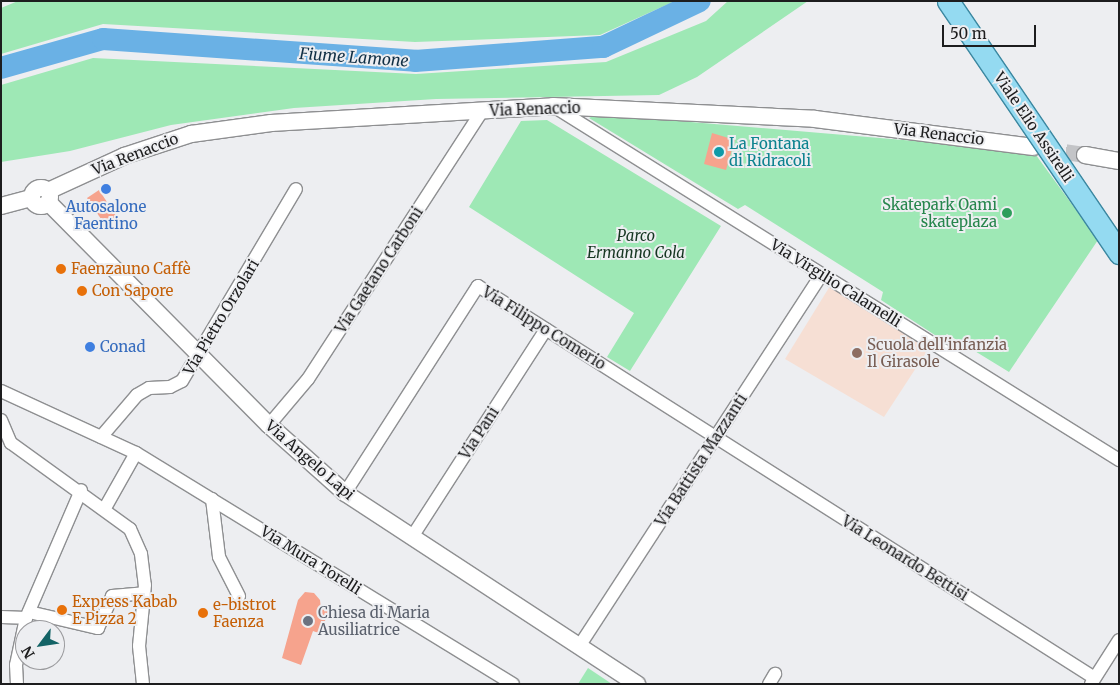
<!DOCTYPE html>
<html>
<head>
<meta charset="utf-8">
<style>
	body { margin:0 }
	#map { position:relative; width:1120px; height:685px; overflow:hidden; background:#edeef1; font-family:Merriweather,serif }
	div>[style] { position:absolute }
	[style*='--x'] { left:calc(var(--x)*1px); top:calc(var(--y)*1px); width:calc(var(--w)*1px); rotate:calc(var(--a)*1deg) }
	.education>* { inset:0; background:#f6dfd4 }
	.green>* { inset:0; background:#9ee8b5 }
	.river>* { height:22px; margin:-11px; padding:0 11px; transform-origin:11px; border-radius:11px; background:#6ab1e5 }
	.building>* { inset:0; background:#f6a38d }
	.tertiary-tunnel>* { height:16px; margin-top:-8px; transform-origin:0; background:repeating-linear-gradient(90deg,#c3c4c7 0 16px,transparent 0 24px) }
	.roads { filter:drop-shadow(1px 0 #8e8f91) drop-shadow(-1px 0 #8e8f91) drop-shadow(0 1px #8e8f91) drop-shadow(0 -1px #8e8f91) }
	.minor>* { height:12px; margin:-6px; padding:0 6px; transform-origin:6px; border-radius:6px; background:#fff }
	.tertiary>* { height:16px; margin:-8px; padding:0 8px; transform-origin:8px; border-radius:8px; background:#fff }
	.tertiary>.ring { margin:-8px; padding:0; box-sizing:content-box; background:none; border:16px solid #fff; border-radius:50% }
	.bridges { filter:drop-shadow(1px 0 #3c88a1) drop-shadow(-1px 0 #3c88a1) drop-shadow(0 1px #3c88a1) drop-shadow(0 -1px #3c88a1) }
	.primary-bridge>* { height:21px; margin:-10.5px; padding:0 10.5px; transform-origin:10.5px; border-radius:10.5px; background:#94daf1 }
	.dots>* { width:14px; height:14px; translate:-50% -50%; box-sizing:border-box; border:2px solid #edeef1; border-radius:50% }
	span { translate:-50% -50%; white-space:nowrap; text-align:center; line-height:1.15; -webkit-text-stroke:4px #edeef1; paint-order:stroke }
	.street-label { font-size:15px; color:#1d1d1e }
	.culture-label { font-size:15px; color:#0d838f }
	.left { translate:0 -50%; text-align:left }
	.leisure-label { font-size:15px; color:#27864d }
	.right { translate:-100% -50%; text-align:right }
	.shop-label { font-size:15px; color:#366cbe }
	.park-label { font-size:15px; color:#153621; font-style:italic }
	.food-label { font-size:15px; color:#c56008 }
	.education-label { font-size:15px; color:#785e54 }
	.worship-label { font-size:15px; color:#5b616d }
	.water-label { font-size:16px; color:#102f45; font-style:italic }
	.frame { position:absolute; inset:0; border:2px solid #1d1d1e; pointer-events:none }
	.north { position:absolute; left:15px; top:620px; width:50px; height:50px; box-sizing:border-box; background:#edeef1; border:1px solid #9a9a9d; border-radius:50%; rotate:239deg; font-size:14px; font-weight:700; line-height:20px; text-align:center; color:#1d1d1e }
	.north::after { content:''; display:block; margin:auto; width:18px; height:22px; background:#136366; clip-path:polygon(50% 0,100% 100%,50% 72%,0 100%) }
	.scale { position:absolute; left:942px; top:25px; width:94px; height:22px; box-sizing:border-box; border:2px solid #1d1d1e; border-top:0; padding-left:6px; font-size:15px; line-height:18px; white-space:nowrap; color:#1d1d1e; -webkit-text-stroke:4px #edeef1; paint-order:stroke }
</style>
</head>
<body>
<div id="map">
	<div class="education">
		<i style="clip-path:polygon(830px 286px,929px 348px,884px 417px,785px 359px)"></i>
	</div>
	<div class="green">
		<i style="clip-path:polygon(18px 1px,675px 1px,600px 35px,415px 42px,103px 24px,1px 54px,1px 8px)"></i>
		<i style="clip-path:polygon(728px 1px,808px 1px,697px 77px,659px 95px,436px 99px,294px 108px,171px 125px,70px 151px,1px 162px,1px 85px,93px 58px,416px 74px,606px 62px,706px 21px)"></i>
		<i style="clip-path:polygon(597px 114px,1033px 151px,1098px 240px,1009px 372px,947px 334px,941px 339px,881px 300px,883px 292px,745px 205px,738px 209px,589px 118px)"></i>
		<i style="clip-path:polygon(547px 120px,721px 226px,630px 371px,607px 357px,634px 313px,469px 207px,521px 121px)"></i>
		<i style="clip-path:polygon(588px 668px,612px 684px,578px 684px)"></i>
	</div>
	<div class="river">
		<i style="--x:1;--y:68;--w:106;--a:-15.9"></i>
		<i style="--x:103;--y:39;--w:313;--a:4"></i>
		<i style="--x:415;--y:61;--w:189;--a:-4.3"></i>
		<i style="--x:603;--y:47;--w:107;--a:-25.4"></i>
	</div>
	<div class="building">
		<i style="clip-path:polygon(712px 133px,735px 140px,726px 170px,704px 164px)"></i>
		<i style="clip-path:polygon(99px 190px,117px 217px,105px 225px,87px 198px)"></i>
		<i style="clip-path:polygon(305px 592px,314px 593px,320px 600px,321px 609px,328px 611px,321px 634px,313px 631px,301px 665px,282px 658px,298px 600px)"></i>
	</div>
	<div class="tertiary-tunnel">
		<i style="--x:1042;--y:149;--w:43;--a:7.9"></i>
	</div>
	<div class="roads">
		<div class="minor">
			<i style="--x:553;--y:106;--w:668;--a:32.02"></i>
			<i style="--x:1;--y:391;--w:149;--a:24.7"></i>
			<i style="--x:136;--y:453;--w:442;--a:31.5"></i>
			<i style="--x:1;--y:420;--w:25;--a:67"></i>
			<i style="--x:11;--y:443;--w:147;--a:35.9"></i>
			<i style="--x:130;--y:529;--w:27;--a:66"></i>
			<i style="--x:141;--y:554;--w:31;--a:83"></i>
			<i style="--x:145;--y:585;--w:61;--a:95.6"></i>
			<i style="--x:139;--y:646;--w:38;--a:84"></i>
			<i style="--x:269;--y:425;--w:60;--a:-49.7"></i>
			<i style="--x:308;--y:379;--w:320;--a:-57"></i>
			<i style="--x:101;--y:437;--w:55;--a:-49.4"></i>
			<i style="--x:137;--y:395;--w:14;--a:-30"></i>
			<i style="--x:149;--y:388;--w:21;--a:-3"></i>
			<i style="--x:170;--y:387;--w:13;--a:-27"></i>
			<i style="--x:182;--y:381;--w:223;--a:-59.3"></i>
			<i style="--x:345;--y:493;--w:246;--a:-57.3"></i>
			<i style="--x:478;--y:286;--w:729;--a:32.45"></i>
			<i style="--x:212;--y:499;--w:58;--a:83.1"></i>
			<i style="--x:219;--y:557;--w:44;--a:62.9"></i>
			<i style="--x:105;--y:508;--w:63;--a:-60.6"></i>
			<i style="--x:412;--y:537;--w:247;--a:-57.2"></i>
			<i style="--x:29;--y:612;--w:71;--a:13.1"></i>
			<i style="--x:98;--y:628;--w:35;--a:-66"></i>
			<i style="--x:112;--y:596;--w:32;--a:-5"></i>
			<i style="--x:1;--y:617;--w:25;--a:2"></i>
			<i style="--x:580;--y:645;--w:443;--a:-56.9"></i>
			<i style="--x:17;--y:684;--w:19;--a:-93"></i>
			<i style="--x:16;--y:665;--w:48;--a:-78"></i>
			<i style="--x:26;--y:618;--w:139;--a:-66.7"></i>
			<i style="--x:769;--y:684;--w:12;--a:-59"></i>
			<i style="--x:1091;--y:684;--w:52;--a:-57.5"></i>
		</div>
		<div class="tertiary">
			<i style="--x:1085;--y:155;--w:35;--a:10"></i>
			<i class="ring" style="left:32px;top:188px;width:2px;height:2px"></i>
			<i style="--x:48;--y:191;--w:84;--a:-24.7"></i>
			<i style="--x:124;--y:156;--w:71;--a:-18.2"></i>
			<i style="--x:191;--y:134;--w:81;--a:-7.8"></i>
			<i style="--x:271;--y:123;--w:283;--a:-3.4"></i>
			<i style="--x:553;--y:106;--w:262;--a:2.8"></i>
			<i style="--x:815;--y:119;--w:220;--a:7.3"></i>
			<i style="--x:48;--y:202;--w:314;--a:45.3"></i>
			<i style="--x:269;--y:425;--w:102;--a:41.8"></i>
			<i style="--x:345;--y:493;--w:349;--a:33.2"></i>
			<i style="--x:1;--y:206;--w:31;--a:-15"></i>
		</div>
	</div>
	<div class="bridges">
		<div class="primary-bridge">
			<i style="--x:948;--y:1;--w:305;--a:55.8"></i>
		</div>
	</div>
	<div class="dots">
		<i style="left:719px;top:152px;background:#0f9aa8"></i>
		<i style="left:106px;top:189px;background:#3f7fe0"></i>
		<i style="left:1007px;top:213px;background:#2e9e5b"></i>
		<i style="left:61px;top:269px;background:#e8710a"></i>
		<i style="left:82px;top:291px;background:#e8710a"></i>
		<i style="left:90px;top:347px;background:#3f7fe0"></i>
		<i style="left:857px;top:353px;background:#8d6e63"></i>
		<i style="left:62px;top:610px;background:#e8710a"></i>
		<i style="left:203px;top:613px;background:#e8710a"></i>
		<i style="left:308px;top:621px;background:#6b7280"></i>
	</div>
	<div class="street-label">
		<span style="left:535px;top:109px;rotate:-2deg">Via Renaccio</span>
		<span style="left:1034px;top:127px;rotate:56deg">Viale Elio Assirelli</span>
		<span style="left:939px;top:134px;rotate:7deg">Via Renaccio</span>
		<span style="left:135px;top:154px;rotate:-21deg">Via Renaccio</span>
		<span style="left:379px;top:270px;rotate:-57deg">Via Gaetano Carboni</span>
		<span style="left:836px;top:283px;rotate:32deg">Via Virgilio Calamelli</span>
		<span style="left:221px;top:317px;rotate:-59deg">Via Pietro Orzolari</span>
		<span style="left:544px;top:328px;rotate:32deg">Via Filippo Comerio</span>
		<span style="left:479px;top:433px;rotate:-57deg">Via Pani</span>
		<span style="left:310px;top:460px;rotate:41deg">Via Angelo Lapi</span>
		<span style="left:701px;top:460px;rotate:-57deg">Via Battista Mazzanti</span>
		<span style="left:905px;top:558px;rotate:32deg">Via Leonardo Bettisi</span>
		<span style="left:311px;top:560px;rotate:32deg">Via Mura Torelli</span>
	</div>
	<div class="culture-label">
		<span class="left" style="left:729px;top:152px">La Fontana<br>di Ridracoli</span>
	</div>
	<div class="leisure-label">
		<span class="right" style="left:997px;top:213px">Skatepark Oami<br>skateplaza</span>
	</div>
	<div class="shop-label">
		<span style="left:106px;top:215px">Autosalone<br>Faentino</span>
		<span class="left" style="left:100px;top:347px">Conad</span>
	</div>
	<div class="park-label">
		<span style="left:636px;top:244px">Parco<br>Ermanno Cola</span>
	</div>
	<div class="food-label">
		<span class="left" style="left:71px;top:269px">Faenzauno Caffè</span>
		<span class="left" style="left:92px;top:291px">Con Sapore</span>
		<span class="left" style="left:72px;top:610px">Express Kabab<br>E Pizza 2</span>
		<span class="left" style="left:213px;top:613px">e-bistrot<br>Faenza</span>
	</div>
	<div class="education-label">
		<span class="left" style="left:867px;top:353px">Scuola dell'infanzia<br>Il Girasole</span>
	</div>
	<div class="worship-label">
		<span class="left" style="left:318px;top:621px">Chiesa di Maria<br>Ausiliatrice</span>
	</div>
	<div class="water-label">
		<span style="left:354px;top:57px;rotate:4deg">Fiume Lamone</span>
	</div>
	<div class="frame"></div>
	<div class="north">N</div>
	<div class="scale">50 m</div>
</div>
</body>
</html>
